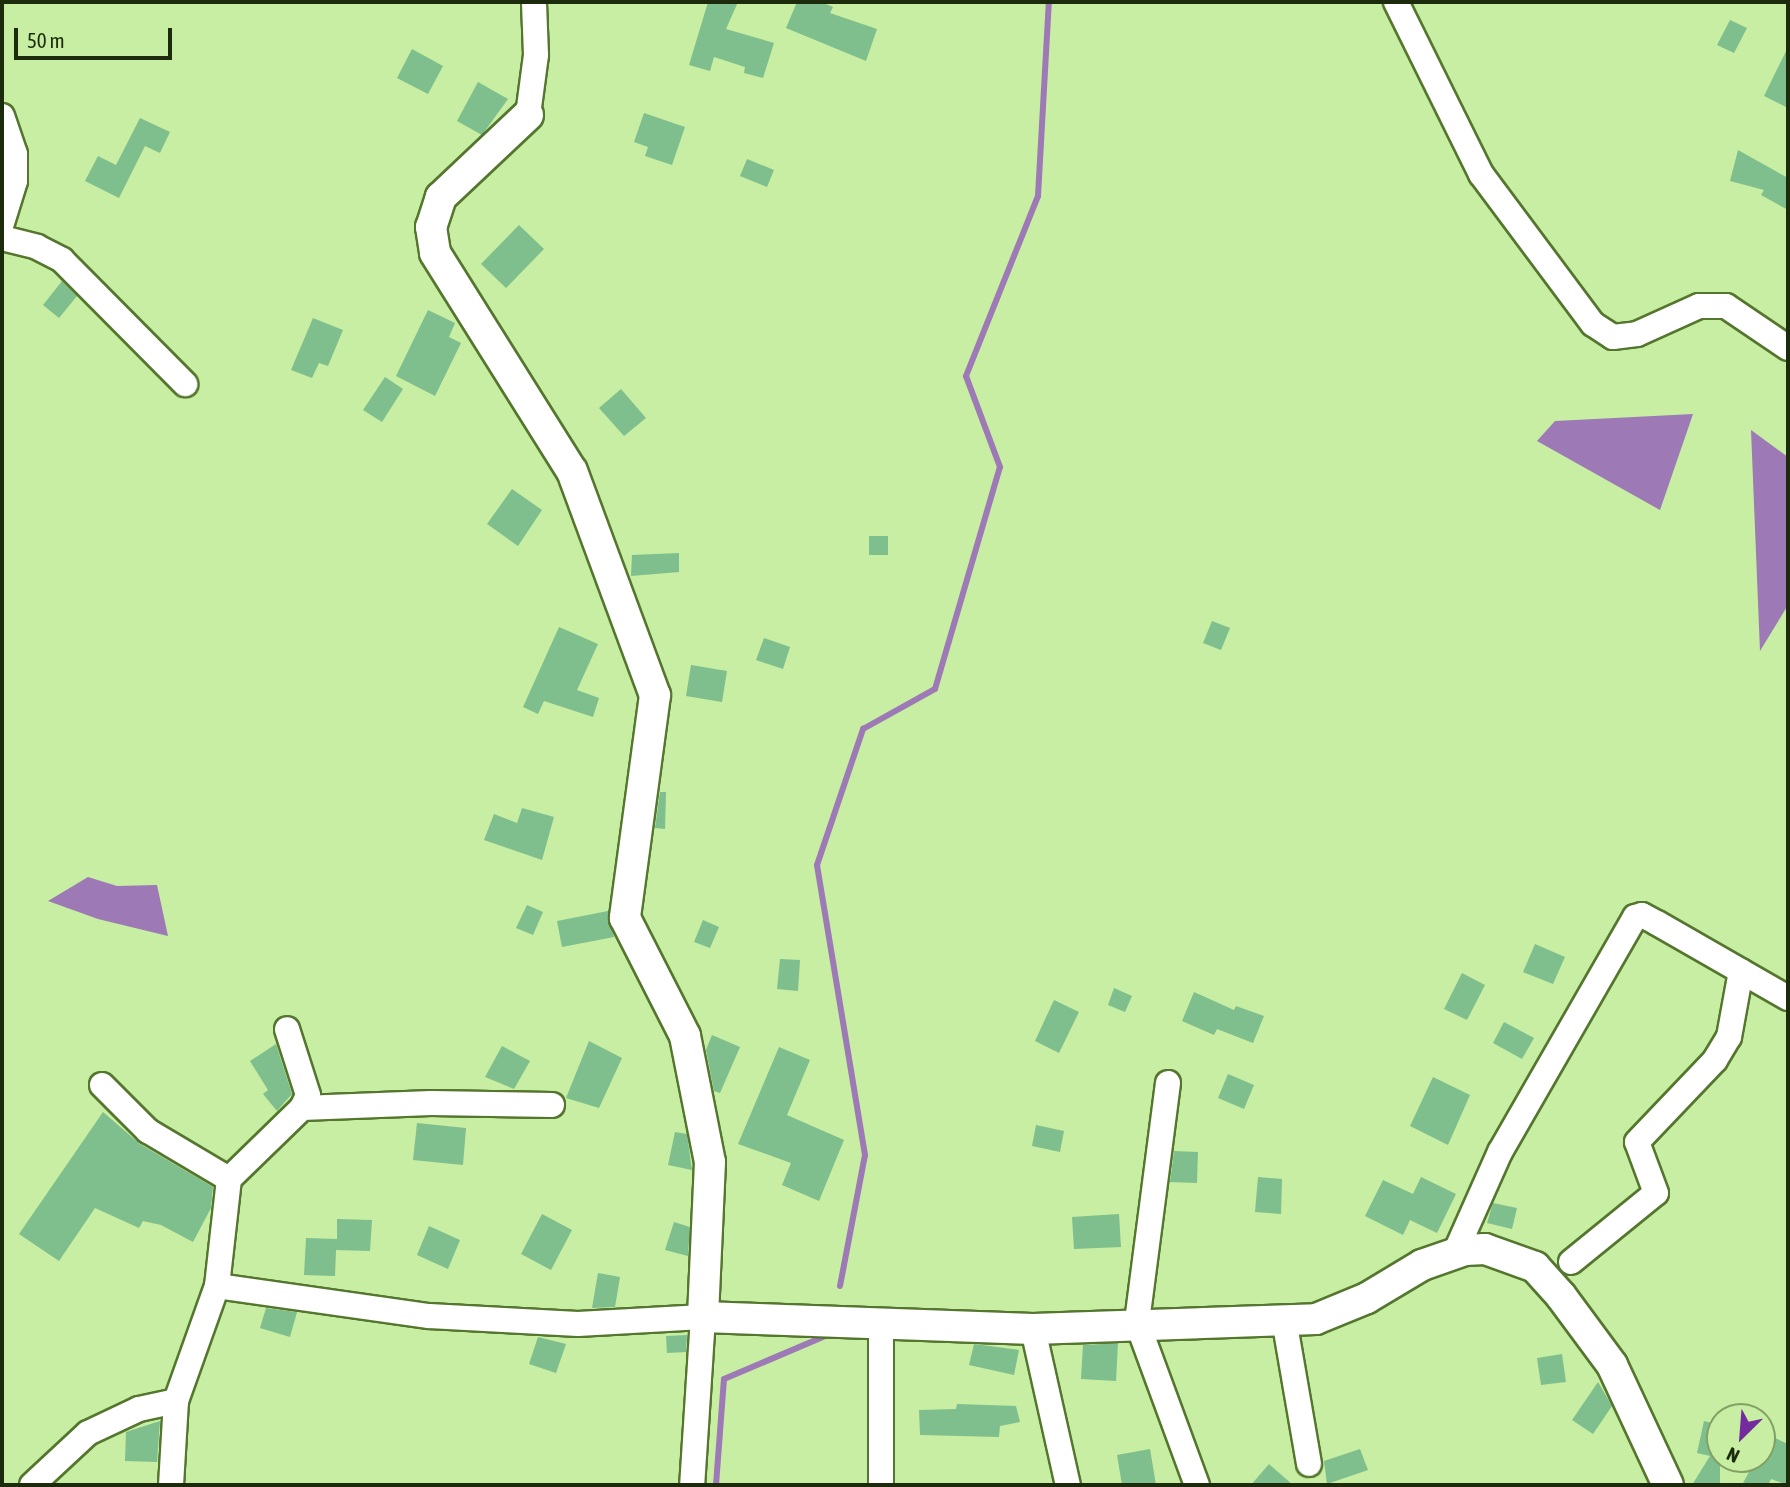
<!DOCTYPE html>
<html>
<head>
<meta charset="utf-8">
<style>
	body { margin:0 }
	#map { position:relative; width:1790px; height:1487px; overflow:hidden; background:#c7eea2; font-family:"Asap Condensed",sans-serif }
	div>[style] { position:absolute }
	[style*='--x'] { left:calc(var(--x)*1px); top:calc(var(--y)*1px); width:calc(var(--w)*1px); rotate:calc(var(--a)*1deg) }
	.water>* { inset:0; background:#9d79b6 }
	.stream>* { height:6px; margin:-3px; padding:0 3px; transform-origin:3px; border-radius:3px; background:#9d79b6 }
	.building>* { inset:0; background:#7fbe8d }
	.roads { filter:drop-shadow(2px 0 #54762e) drop-shadow(-2px 0 #54762e) drop-shadow(0 2px #54762e) drop-shadow(0 -2px #54762e) }
	.minor>* { height:24px; margin:-12px; padding:0 12px; transform-origin:12px; border-radius:12px; background:#fff }
	.tertiary>* { height:30px; margin:-15px; padding:0 15px; transform-origin:15px; border-radius:15px; background:#fff }
	span { translate:-50% -50%; white-space:nowrap; text-align:center; line-height:1.15; -webkit-text-stroke:7px #c7eea2; paint-order:stroke }
	.frame { position:absolute; inset:0; border:4px solid #1c2b0c; pointer-events:none }
	.north { position:absolute; left:1706px; top:1403px; width:70px; height:70px; box-sizing:border-box; background:#c7eea2; border:2px solid #83a066; border-radius:50%; rotate:205deg; font-size:19px; font-weight:700; line-height:28px; text-align:center; color:#1c2b0c }
	.north::after { content:''; display:block; margin:auto; width:24px; height:32px; background:#742b9d; clip-path:polygon(50% 0,100% 100%,50% 72%,0 100%) }
	.scale { position:absolute; left:14px; top:28px; width:158px; height:32px; box-sizing:border-box; border:4px solid #1c2b0c; border-top:0; padding-left:9px; font-size:21px; line-height:24px; white-space:nowrap; color:#1c2b0c; -webkit-text-stroke:5px #c7eea2; paint-order:stroke }
</style>
</head>
<body>
<div id="map">
	<div class="water">
		<i style="clip-path:polygon(1693px 414px,1660px 510px,1537px 441px,1555px 421px)"></i>
		<i style="clip-path:polygon(1751px 430px,1788px 457px,1788px 605px,1760px 651px)"></i>
		<i style="clip-path:polygon(88px 877px,117px 886px,157px 885px,168px 936px,98px 919px,48px 901px)"></i>
	</div>
	<div class="stream">
		<i style="--x:840;--y:1286;--w:133;--a:-79.2"></i>
		<i style="--x:865;--y:1155;--w:294;--a:-99.4"></i>
		<i style="--x:817;--y:865;--w:144;--a:-71.3"></i>
		<i style="--x:863;--y:729;--w:82;--a:-29.1"></i>
		<i style="--x:935;--y:689;--w:231;--a:-73.7"></i>
		<i style="--x:1000;--y:467;--w:97;--a:-110.5"></i>
		<i style="--x:966;--y:376;--w:194;--a:-68.2"></i>
		<i style="--x:1038;--y:196;--w:194;--a:-86.8"></i>
		<i style="--x:716;--y:1485;--w:106;--a:-85.7"></i>
		<i style="--x:724;--y:1379;--w:115;--a:-23"></i>
	</div>
	<div class="building">
		<i style="clip-path:polygon(708px 2px,738px 2px,726px 29px,774px 43px,763px 78px,744px 73px,745px 67px,714px 57px,710px 71px,689px 65px)"></i>
		<i style="clip-path:polygon(797px 2px,821px 2px,833px 7px,830px 13px,877px 29px,866px 61px,786px 28px)"></i>
		<i style="clip-path:polygon(1730px 20px,1747px 28px,1734px 53px,1717px 45px)"></i>
		<i style="clip-path:polygon(1788px 47px,1788px 108px,1764px 96px)"></i>
		<i style="clip-path:polygon(412px 49px,443px 66px,428px 94px,397px 78px)"></i>
		<i style="clip-path:polygon(478px 82px,508px 99px,482px 135px,457px 121px)"></i>
		<i style="clip-path:polygon(644px 113px,685px 127px,672px 165px,645px 156px,648px 147px,634px 142px)"></i>
		<i style="clip-path:polygon(140px 118px,170px 132px,160px 153px,145px 146px,119px 198px,85px 181px,98px 156px,116px 165px)"></i>
		<i style="clip-path:polygon(1738px 150px,1788px 178px,1788px 210px,1761px 195px,1764px 190px,1730px 181px)"></i>
		<i style="clip-path:polygon(747px 159px,774px 170px,767px 187px,740px 176px)"></i>
		<i style="clip-path:polygon(519px 225px,544px 249px,506px 288px,481px 264px)"></i>
		<i style="clip-path:polygon(62px 281px,77px 296px,59px 318px,43px 305px)"></i>
		<i style="clip-path:polygon(428px 310px,455px 323px,449px 337px,461px 343px,435px 396px,396px 376px)"></i>
		<i style="clip-path:polygon(313px 318px,343px 330px,328px 366px,319px 363px,312px 378px,291px 370px)"></i>
		<i style="clip-path:polygon(385px 377px,403px 389px,382px 422px,363px 410px)"></i>
		<i style="clip-path:polygon(621px 389px,646px 418px,624px 436px,599px 408px)"></i>
		<i style="clip-path:polygon(512px 489px,542px 510px,518px 546px,487px 524px)"></i>
		<i style="clip-path:polygon(869px 536px,888px 536px,888px 555px,869px 555px)"></i>
		<i style="clip-path:polygon(679px 553px,679px 572px,631px 576px,632px 555px)"></i>
		<i style="clip-path:polygon(1212px 621px,1230px 628px,1221px 650px,1203px 643px)"></i>
		<i style="clip-path:polygon(559px 627px,598px 644px,577px 690px,599px 698px,593px 717px,544px 701px,538px 714px,523px 707px)"></i>
		<i style="clip-path:polygon(764px 638px,790px 647px,783px 669px,756px 660px)"></i>
		<i style="clip-path:polygon(691px 665px,727px 671px,722px 702px,686px 696px)"></i>
		<i style="clip-path:polygon(660px 792px,666px 792px,665px 829px,655px 828px)"></i>
		<i style="clip-path:polygon(522px 808px,554px 817px,542px 860px,484px 840px,494px 814px,517px 823px)"></i>
		<i style="clip-path:polygon(527px 905px,543px 912px,533px 935px,516px 928px)"></i>
		<i style="clip-path:polygon(608px 911px,614px 937px,562px 947px,557px 921px)"></i>
		<i style="clip-path:polygon(703px 920px,719px 927px,710px 948px,694px 942px)"></i>
		<i style="clip-path:polygon(1535px 944px,1565px 957px,1553px 984px,1523px 972px)"></i>
		<i style="clip-path:polygon(780px 959px,800px 960px,798px 991px,777px 989px)"></i>
		<i style="clip-path:polygon(1462px 973px,1485px 985px,1467px 1020px,1444px 1009px)"></i>
		<i style="clip-path:polygon(1114px 988px,1132px 996px,1125px 1012px,1108px 1005px)"></i>
		<i style="clip-path:polygon(1194px 992px,1234px 1010px,1236px 1006px,1264px 1016px,1253px 1043px,1217px 1029px,1214px 1035px,1182px 1021px)"></i>
		<i style="clip-path:polygon(1054px 1000px,1079px 1012px,1059px 1053px,1035px 1041px)"></i>
		<i style="clip-path:polygon(1504px 1022px,1534px 1038px,1522px 1059px,1493px 1043px)"></i>
		<i style="clip-path:polygon(712px 1035px,740px 1047px,720px 1093px,714px 1091px,706px 1050px)"></i>
		<i style="clip-path:polygon(589px 1041px,622px 1058px,599px 1108px,566px 1098px)"></i>
		<i style="clip-path:polygon(276px 1044px,292px 1094px,277px 1111px,263px 1094px,268px 1090px,250px 1061px)"></i>
		<i style="clip-path:polygon(502px 1046px,530px 1061px,514px 1089px,485px 1077px)"></i>
		<i style="clip-path:polygon(779px 1047px,810px 1060px,787px 1115px,844px 1140px,819px 1201px,782px 1185px,791px 1163px,738px 1144px)"></i>
		<i style="clip-path:polygon(1228px 1074px,1254px 1085px,1244px 1109px,1218px 1098px)"></i>
		<i style="clip-path:polygon(1433px 1077px,1470px 1095px,1448px 1145px,1410px 1126px)"></i>
		<i style="clip-path:polygon(103px 1112px,140px 1144px,213px 1187px,211px 1208px,193px 1242px,161px 1225px,143px 1221px,139px 1228px,95px 1208px,59px 1261px,19px 1234px)"></i>
		<i style="clip-path:polygon(417px 1123px,466px 1128px,463px 1165px,413px 1160px)"></i>
		<i style="clip-path:polygon(1036px 1125px,1064px 1131px,1060px 1152px,1032px 1146px)"></i>
		<i style="clip-path:polygon(675px 1132px,687px 1134px,692px 1170px,668px 1165px)"></i>
		<i style="clip-path:polygon(1174px 1151px,1198px 1152px,1197px 1183px,1170px 1182px)"></i>
		<i style="clip-path:polygon(1258px 1177px,1282px 1179px,1281px 1214px,1255px 1212px)"></i>
		<i style="clip-path:polygon(1421px 1177px,1456px 1194px,1437px 1233px,1410px 1220px,1403px 1235px,1365px 1216px,1383px 1180px,1413px 1194px)"></i>
		<i style="clip-path:polygon(1493px 1203px,1517px 1208px,1512px 1229px,1487px 1223px)"></i>
		<i style="clip-path:polygon(542px 1214px,572px 1230px,551px 1270px,521px 1254px)"></i>
		<i style="clip-path:polygon(1119px 1214px,1121px 1247px,1074px 1249px,1072px 1217px)"></i>
		<i style="clip-path:polygon(337px 1219px,372px 1220px,370px 1251px,336px 1250px,335px 1276px,304px 1275px,306px 1238px,337px 1239px)"></i>
		<i style="clip-path:polygon(674px 1222px,690px 1227px,688px 1256px,665px 1250px)"></i>
		<i style="clip-path:polygon(429px 1226px,460px 1240px,448px 1269px,417px 1255px)"></i>
		<i style="clip-path:polygon(598px 1273px,620px 1277px,615px 1307px,592px 1308px)"></i>
		<i style="clip-path:polygon(266px 1308px,297px 1312px,290px 1337px,260px 1328px)"></i>
		<i style="clip-path:polygon(687px 1335px,686px 1352px,667px 1353px,666px 1336px)"></i>
		<i style="clip-path:polygon(538px 1337px,566px 1344px,556px 1373px,529px 1364px)"></i>
		<i style="clip-path:polygon(1118px 1343px,1116px 1381px,1081px 1379px,1083px 1345px)"></i>
		<i style="clip-path:polygon(974px 1344px,1019px 1350px,1014px 1375px,969px 1365px)"></i>
		<i style="clip-path:polygon(1562px 1354px,1566px 1382px,1541px 1385px,1537px 1358px)"></i>
		<i style="clip-path:polygon(1598px 1382px,1612px 1406px,1593px 1434px,1572px 1420px)"></i>
		<i style="clip-path:polygon(957px 1404px,1016px 1406px,1020px 1422px,1000px 1426px,999px 1437px,920px 1435px,919px 1410px,956px 1409px)"></i>
		<i style="clip-path:polygon(160px 1421px,157px 1462px,125px 1461px,126px 1432px)"></i>
		<i style="clip-path:polygon(1704px 1421px,1720px 1425px,1720px 1485px,1692px 1485px,1710px 1456px,1697px 1453px)"></i>
		<i style="clip-path:polygon(1766px 1434px,1788px 1444px,1788px 1485px,1771px 1479px,1768px 1485px,1742px 1485px,1756px 1459px,1762px 1459px)"></i>
		<i style="clip-path:polygon(1150px 1449px,1156px 1485px,1122px 1485px,1117px 1455px)"></i>
		<i style="clip-path:polygon(1360px 1449px,1368px 1470px,1327px 1484px,1324px 1461px)"></i>
		<i style="clip-path:polygon(1269px 1464px,1293px 1485px,1251px 1485px)"></i>
	</div>
	<div class="roads">
		<div class="minor">
			<i style="--x:1396;--y:2;--w:192;--a:63.7"></i>
			<i style="--x:1481;--y:174;--w:187;--a:53.3"></i>
			<i style="--x:1593;--y:324;--w:24;--a:33"></i>
			<i style="--x:1613;--y:337;--w:24;--a:-7"></i>
			<i style="--x:1637;--y:334;--w:68;--a:-24.3"></i>
			<i style="--x:1699;--y:306;--w:27;--a:0"></i>
			<i style="--x:1726;--y:306;--w:75;--a:34.1"></i>
			<i style="--x:528;--y:115;--w:61;--a:-82.4"></i>
			<i style="--x:536;--y:55;--w:53;--a:-92.2"></i>
			<i style="--x:2;--y:116;--w:40;--a:71.1"></i>
			<i style="--x:15;--y:154;--w:27;--a:90"></i>
			<i style="--x:15;--y:181;--w:44;--a:107.2"></i>
			<i style="--x:2;--y:238;--w:36;--a:14"></i>
			<i style="--x:37;--y:247;--w:28;--a:27"></i>
			<i style="--x:62;--y:260;--w:175;--a:45.2"></i>
			<i style="--x:1168;--y:1083;--w:241;--a:97.4"></i>
			<i style="--x:1137;--y:1322;--w:174;--a:69.8"></i>
			<i style="--x:102;--y:1085;--w:65;--a:45"></i>
			<i style="--x:148;--y:1131;--w:94;--a:30.7"></i>
			<i style="--x:302;--y:1108;--w:129;--a:-2.2"></i>
			<i style="--x:431;--y:1103;--w:121;--a:0.9"></i>
			<i style="--x:1455;--y:1253;--w:111;--a:-66"></i>
			<i style="--x:1500;--y:1152;--w:271;--a:-60.1"></i>
			<i style="--x:1635;--y:917;--w:7;--a:-16"></i>
			<i style="--x:1642;--y:915;--w:17;--a:28"></i>
			<i style="--x:1657;--y:923;--w:151;--a:29.8"></i>
			<i style="--x:1571;--y:1262;--w:109;--a:-39.1"></i>
			<i style="--x:1656;--y:1193;--w:54;--a:-110.4"></i>
			<i style="--x:1637;--y:1142;--w:113;--a:-46.4"></i>
			<i style="--x:1715;--y:1060;--w:27;--a:-59"></i>
			<i style="--x:1729;--y:1037;--w:67;--a:-79.7"></i>
			<i style="--x:217;--y:1286;--w:108;--a:-83.6"></i>
			<i style="--x:229;--y:1179;--w:102;--a:-44.2"></i>
			<i style="--x:302;--y:1108;--w:14;--a:-65"></i>
			<i style="--x:308;--y:1095;--w:69;--a:-107.7"></i>
			<i style="--x:1284;--y:1319;--w:147;--a:80.2"></i>
			<i style="--x:1033;--y:1329;--w:160;--a:77.4"></i>
			<i style="--x:176;--y:1401;--w:122;--a:-70.4"></i>
			<i style="--x:217;--y:1286;--w:214;--a:8.1"></i>
			<i style="--x:429;--y:1316;--w:149;--a:3.1"></i>
			<i style="--x:578;--y:1324;--w:125;--a:-3.2"></i>
			<i style="--x:703;--y:1317;--w:168;--a:93.7"></i>
			<i style="--x:32;--y:1485;--w:76;--a:-42.9"></i>
			<i style="--x:88;--y:1433;--w:56;--a:-25.2"></i>
			<i style="--x:139;--y:1409;--w:38;--a:-12"></i>
			<i style="--x:176;--y:1401;--w:84;--a:93.4"></i>
			<i style="--x:881;--y:1485;--w:162;--a:-90"></i>
		</div>
		<div class="tertiary">
			<i style="--x:528;--y:115;--w:120;--a:136.7"></i>
			<i style="--x:441;--y:197;--w:32;--a:108"></i>
			<i style="--x:431;--y:227;--w:26;--a:81"></i>
			<i style="--x:435;--y:253;--w:257;--a:57.9"></i>
			<i style="--x:572;--y:471;--w:239;--a:69.7"></i>
			<i style="--x:655;--y:695;--w:225;--a:97.7"></i>
			<i style="--x:625;--y:918;--w:132;--a:63"></i>
			<i style="--x:685;--y:1036;--w:128;--a:78.8"></i>
			<i style="--x:710;--y:1162;--w:155;--a:92.6"></i>
			<i style="--x:703;--y:1317;--w:330;--a:2.1"></i>
			<i style="--x:1033;--y:1329;--w:283;--a:-2"></i>
			<i style="--x:1316;--y:1319;--w:55;--a:-22.4"></i>
			<i style="--x:1367;--y:1298;--w:64;--a:-31"></i>
			<i style="--x:1422;--y:1265;--w:46;--a:-19.2"></i>
			<i style="--x:1465;--y:1250;--w:20;--a:-3"></i>
			<i style="--x:1485;--y:1249;--w:53;--a:19.8"></i>
			<i style="--x:1535;--y:1267;--w:39;--a:48"></i>
			<i style="--x:1561;--y:1296;--w:86;--a:53.5"></i>
			<i style="--x:1612;--y:1365;--w:132;--a:65"></i>
		</div>
	</div>
	<div class="frame"></div>
	<div class="north">N</div>
	<div class="scale">50 m</div>
</div>
</body>
</html>
